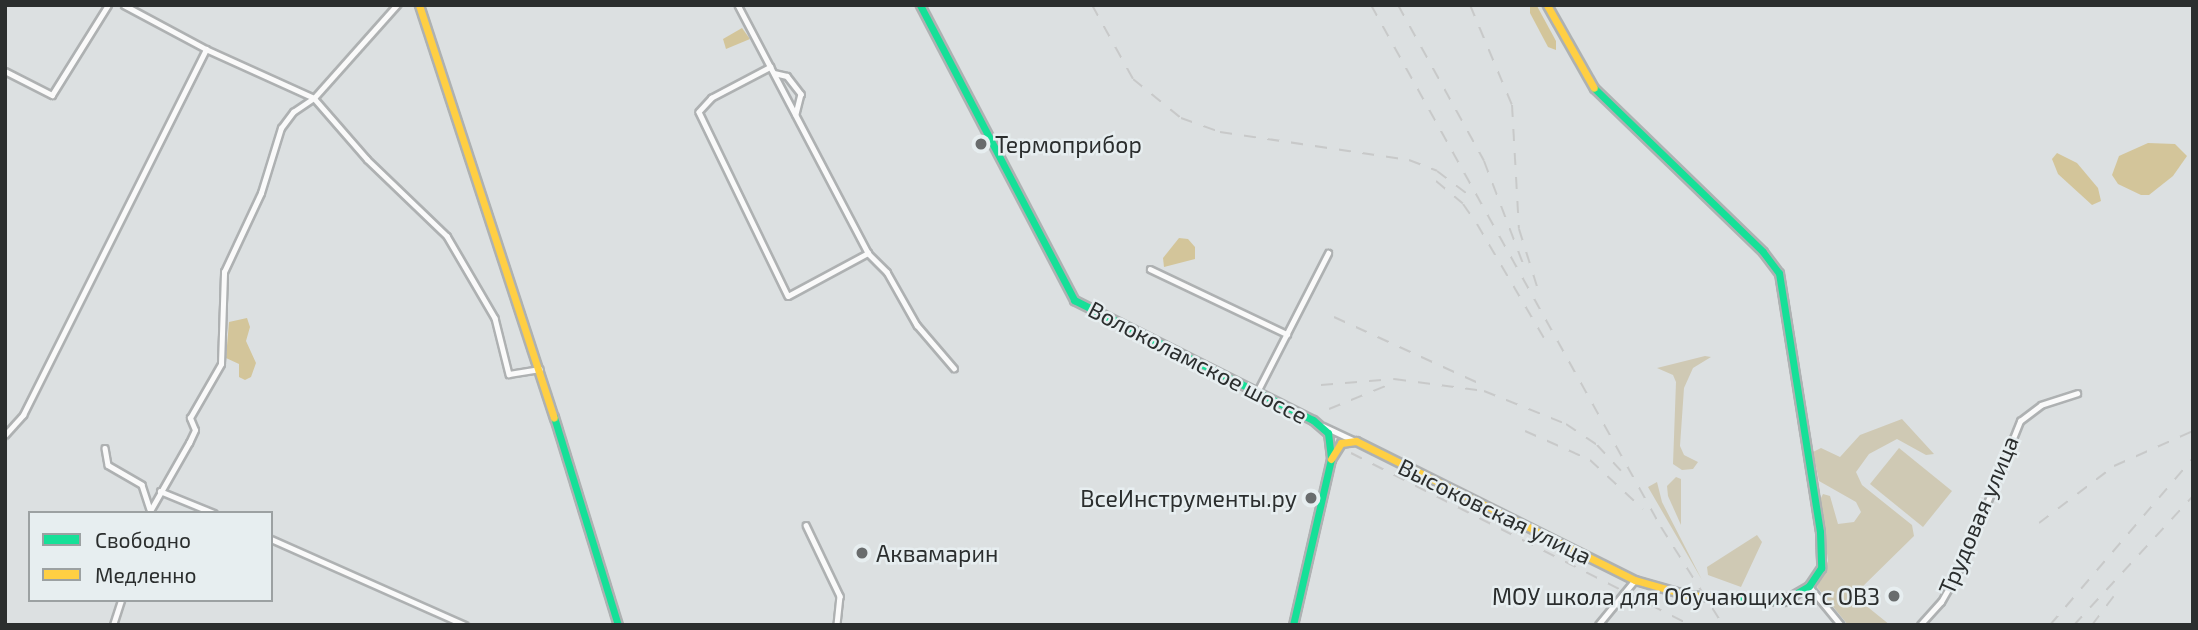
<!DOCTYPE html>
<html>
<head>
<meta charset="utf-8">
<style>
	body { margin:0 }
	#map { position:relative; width:2198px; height:630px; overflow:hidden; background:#dce0e1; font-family:"Exo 2",sans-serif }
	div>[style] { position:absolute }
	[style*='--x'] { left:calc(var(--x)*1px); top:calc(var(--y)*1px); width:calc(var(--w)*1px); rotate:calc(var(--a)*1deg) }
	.green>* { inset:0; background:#cfc9b4 }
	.water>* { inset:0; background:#d3c59a }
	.roads { filter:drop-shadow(2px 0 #aeb1b2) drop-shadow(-2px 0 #aeb1b2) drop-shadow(0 2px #aeb1b2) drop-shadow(0 -2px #aeb1b2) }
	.street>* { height:4.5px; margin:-2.25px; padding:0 2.25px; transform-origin:2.25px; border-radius:2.25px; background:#fafafa }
	.fast>* { height:7px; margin:-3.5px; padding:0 3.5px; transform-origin:3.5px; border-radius:3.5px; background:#16e098 }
	.slow>* { height:7px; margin:-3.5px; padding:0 3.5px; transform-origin:3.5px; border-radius:3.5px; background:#ffcf43 }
	.rail>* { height:2px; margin-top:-1px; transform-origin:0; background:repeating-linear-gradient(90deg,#c8c9c9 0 12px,transparent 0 24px) }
	.dots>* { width:19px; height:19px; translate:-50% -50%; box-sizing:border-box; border:4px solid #e7eef0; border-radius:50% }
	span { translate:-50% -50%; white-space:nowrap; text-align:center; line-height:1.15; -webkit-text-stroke:5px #e7eef0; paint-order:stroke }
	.poi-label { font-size:23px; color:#2b2e2e }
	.left { translate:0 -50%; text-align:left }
	.right { translate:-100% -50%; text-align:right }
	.street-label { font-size:23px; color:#2b2e2e }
	.frame { position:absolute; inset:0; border:7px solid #2b2e2e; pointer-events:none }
	.legend { position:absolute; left:28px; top:511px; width:245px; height:91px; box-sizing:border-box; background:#e7eef0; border:2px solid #9ca1a2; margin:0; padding:9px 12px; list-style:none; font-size:21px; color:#2b2e2e }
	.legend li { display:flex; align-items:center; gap:14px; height:35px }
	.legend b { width:35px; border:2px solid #9ca1a2 }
</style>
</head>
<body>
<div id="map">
	<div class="green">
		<i style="clip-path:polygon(1705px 356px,1711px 357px,1693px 368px,1684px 388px,1680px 446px,1684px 455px,1698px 462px,1693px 469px,1682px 470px,1673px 464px,1676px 382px,1673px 375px,1657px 368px)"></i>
		<i style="clip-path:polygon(1902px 419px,1934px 454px,1926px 455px,1897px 439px,1869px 454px,1856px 472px,1862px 485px,1912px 525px,1914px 536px,1857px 592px,1859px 600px,1890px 625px,1848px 625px,1817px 587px,1828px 561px,1820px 500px,1823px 494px,1830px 496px,1838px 524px,1854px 522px,1861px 512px,1856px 502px,1819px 481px,1813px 452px,1821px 448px,1840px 457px,1860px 435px)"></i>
		<i style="clip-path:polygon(1899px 448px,1952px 491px,1923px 527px,1870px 484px)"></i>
		<i style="clip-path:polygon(1676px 477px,1681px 479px,1681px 525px,1668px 496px,1667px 486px)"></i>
		<i style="clip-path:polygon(1657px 482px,1662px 502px,1702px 580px,1648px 487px)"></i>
		<i style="clip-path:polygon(1757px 535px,1762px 542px,1741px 587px,1708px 575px,1707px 567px)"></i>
	</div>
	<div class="water">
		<i style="clip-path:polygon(1537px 6px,1556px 41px,1556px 50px,1548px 47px,1530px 13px,1530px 5px)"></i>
		<i style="clip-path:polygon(742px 28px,750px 39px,726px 49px,723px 39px)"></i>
		<i style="clip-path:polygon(2148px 143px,2175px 144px,2187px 156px,2173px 176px,2149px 195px,2141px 195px,2118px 184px,2112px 175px,2119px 156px)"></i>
		<i style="clip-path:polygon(2057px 153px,2077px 163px,2098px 188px,2101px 201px,2092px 205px,2058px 174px,2052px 159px)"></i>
		<i style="clip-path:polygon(1179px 238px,1188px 239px,1195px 247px,1195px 259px,1164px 267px,1163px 258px)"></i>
		<i style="clip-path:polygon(247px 318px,250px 327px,246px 341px,256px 363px,251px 377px,245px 380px,239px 377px,239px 364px,226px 358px,229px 322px)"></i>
	</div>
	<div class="roads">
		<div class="street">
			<i style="--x:124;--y:5;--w:93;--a:28.2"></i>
			<i style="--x:206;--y:49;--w:119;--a:24.4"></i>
			<i style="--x:314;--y:98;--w:81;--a:49"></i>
			<i style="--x:367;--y:159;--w:111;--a:43.9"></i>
			<i style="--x:447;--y:236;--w:95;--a:59.7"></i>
			<i style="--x:495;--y:318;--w:58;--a:76"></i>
			<i style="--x:509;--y:374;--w:31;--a:-9"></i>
			<i style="--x:738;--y:5;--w:280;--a:62.3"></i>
			<i style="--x:771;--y:67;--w:67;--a:152.3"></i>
			<i style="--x:712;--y:98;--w:19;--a:133"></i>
			<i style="--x:699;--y:112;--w:204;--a:64.2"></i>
			<i style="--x:788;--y:296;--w:91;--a:-28.3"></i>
			<i style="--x:868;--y:253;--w:27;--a:45"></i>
			<i style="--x:887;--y:272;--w:61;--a:60.5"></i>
			<i style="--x:917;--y:325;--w:57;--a:49.3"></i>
			<i style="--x:5;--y:71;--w:53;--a:27.1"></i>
			<i style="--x:52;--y:95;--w:106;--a:-58.1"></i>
			<i style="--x:774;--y:73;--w:13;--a:13"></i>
			<i style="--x:787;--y:76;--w:23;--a:52"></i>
			<i style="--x:801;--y:94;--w:21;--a:104"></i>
			<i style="--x:1150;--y:269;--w:152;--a:25.4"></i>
			<i style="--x:1257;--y:392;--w:156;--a:-62.9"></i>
			<i style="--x:1323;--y:426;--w:35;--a:25"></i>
			<i style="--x:5;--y:435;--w:27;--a:-48"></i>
			<i style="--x:23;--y:415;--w:409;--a:-63.4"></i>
			<i style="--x:105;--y:448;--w:17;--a:80"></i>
			<i style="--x:108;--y:465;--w:39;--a:30"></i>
			<i style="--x:142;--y:485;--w:25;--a:72"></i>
			<i style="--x:160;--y:491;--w:58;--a:22.2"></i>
			<i style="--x:149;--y:513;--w:81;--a:-60.3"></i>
			<i style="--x:189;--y:443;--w:14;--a:-65"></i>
			<i style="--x:195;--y:430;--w:13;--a:-113"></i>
			<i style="--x:190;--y:418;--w:62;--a:-60.1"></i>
			<i style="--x:221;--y:364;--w:92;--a:-88.1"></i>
			<i style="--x:224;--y:272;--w:87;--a:-64.9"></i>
			<i style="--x:261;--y:193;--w:68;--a:-72.9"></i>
			<i style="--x:281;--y:128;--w:20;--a:-53"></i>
			<i style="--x:293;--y:112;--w:25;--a:-34"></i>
			<i style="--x:314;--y:98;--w:125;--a:-48.3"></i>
			<i style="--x:806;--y:525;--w:79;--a:64.4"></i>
			<i style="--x:840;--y:596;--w:29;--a:96"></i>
			<i style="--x:271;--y:539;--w:212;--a:23.9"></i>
			<i style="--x:1809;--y:586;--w:50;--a:50.6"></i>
			<i style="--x:113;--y:625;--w:26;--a:-72"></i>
			<i style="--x:1598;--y:625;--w:58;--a:-50.6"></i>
			<i style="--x:1920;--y:625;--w:31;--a:-48"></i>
			<i style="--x:1941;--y:602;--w:45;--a:-60.6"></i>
			<i style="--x:1963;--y:563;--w:153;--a:-68.1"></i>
			<i style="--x:2020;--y:421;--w:26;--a:-37"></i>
			<i style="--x:2041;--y:405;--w:38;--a:-18"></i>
		</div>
		<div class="fast">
			<i style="--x:920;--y:5;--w:333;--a:62.4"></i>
			<i style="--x:1074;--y:300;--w:267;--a:26.7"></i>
			<i style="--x:1313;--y:420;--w:20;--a:41"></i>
			<i style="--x:1328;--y:433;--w:26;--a:83"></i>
			<i style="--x:1331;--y:459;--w:170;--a:102.9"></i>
			<i style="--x:1594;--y:88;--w:235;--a:44.1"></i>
			<i style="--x:1763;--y:252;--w:26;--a:53"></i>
			<i style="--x:1779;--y:273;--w:262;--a:81"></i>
			<i style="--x:1820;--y:532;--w:36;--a:88"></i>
			<i style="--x:1821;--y:568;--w:22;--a:124"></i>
			<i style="--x:1809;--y:586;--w:30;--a:150"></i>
			<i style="--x:1783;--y:601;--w:70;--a:-176.7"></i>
			<i style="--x:554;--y:417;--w:218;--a:72.9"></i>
		</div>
		<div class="slow">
			<i style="--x:419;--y:5;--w:434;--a:71.9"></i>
			<i style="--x:1547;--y:5;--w:95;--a:60.5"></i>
			<i style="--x:1331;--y:459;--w:19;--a:-58"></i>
			<i style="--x:1341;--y:443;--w:15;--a:-8"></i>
			<i style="--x:1356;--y:441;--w:312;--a:26.5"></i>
			<i style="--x:1635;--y:580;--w:54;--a:16.1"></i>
			<i style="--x:1687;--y:595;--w:26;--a:4"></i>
		</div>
	</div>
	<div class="rail">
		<i style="--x:1092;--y:5;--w:85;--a:61"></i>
		<i style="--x:1133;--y:79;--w:62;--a:39.1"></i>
		<i style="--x:1181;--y:118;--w:41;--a:19.7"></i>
		<i style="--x:1220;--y:132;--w:191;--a:8.4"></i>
		<i style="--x:1409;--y:160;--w:30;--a:21"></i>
		<i style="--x:1437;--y:171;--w:41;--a:37.1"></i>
		<i style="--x:1371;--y:5;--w:597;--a:60.95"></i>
		<i style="--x:1661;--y:527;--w:116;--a:57.7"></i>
		<i style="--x:1398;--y:5;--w:178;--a:61.1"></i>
		<i style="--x:1484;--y:161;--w:116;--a:69.2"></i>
		<i style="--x:1470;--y:5;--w:108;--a:67.2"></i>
		<i style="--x:1512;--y:105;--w:124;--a:86.8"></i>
		<i style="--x:1519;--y:229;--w:70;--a:72.6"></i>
		<i style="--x:1436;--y:181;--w:35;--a:40"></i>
		<i style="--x:1463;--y:204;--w:24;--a:55"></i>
		<i style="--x:1477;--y:224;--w:132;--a:59.6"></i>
		<i style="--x:1334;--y:317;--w:158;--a:24.6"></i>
		<i style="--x:1321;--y:385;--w:73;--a:-4.7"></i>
		<i style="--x:1394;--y:379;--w:91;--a:7.6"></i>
		<i style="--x:1484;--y:391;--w:88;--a:21.9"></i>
		<i style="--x:1566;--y:424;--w:37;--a:34"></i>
		<i style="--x:1597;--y:445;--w:35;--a:47"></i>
		<i style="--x:1329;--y:409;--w:64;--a:-22.1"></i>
		<i style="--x:1525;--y:431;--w:71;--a:24"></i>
		<i style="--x:1590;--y:460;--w:72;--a:42.8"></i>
		<i style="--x:1351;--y:453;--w:380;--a:26.9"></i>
		<i style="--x:2039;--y:523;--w:94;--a:-37.2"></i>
		<i style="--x:2114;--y:466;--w:86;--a:-23.9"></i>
		<i style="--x:2050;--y:625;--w:220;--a:-49.4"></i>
		<i style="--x:2074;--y:625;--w:176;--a:-47.3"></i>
		<i style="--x:2092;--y:625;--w:36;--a:-53"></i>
	</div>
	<div class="dots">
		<i style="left:981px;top:144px;background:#696c6d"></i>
		<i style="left:1311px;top:498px;background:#696c6d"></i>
		<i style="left:862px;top:553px;background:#696c6d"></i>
		<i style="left:1894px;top:596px;background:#696c6d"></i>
	</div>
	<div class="poi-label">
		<span class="left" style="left:995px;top:144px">Термоприбор</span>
		<span class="right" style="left:1297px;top:498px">ВсеИнструменты.ру</span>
		<span class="left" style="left:876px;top:553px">Аквамарин</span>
		<span class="right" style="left:1880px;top:596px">МОУ школа для Обучающихся с ОВЗ</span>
	</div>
	<div class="street-label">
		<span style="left:1198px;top:362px;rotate:27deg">Волоколамское шоссе</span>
		<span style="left:1495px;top:511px;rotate:26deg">Высоковская улица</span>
		<span style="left:1978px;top:515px;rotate:-67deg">Трудовая улица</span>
	</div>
	<div class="frame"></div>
	<ul class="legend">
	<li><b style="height:9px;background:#16e098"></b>Свободно</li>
	<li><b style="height:9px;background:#ffcf43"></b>Медленно</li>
	</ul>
</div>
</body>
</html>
